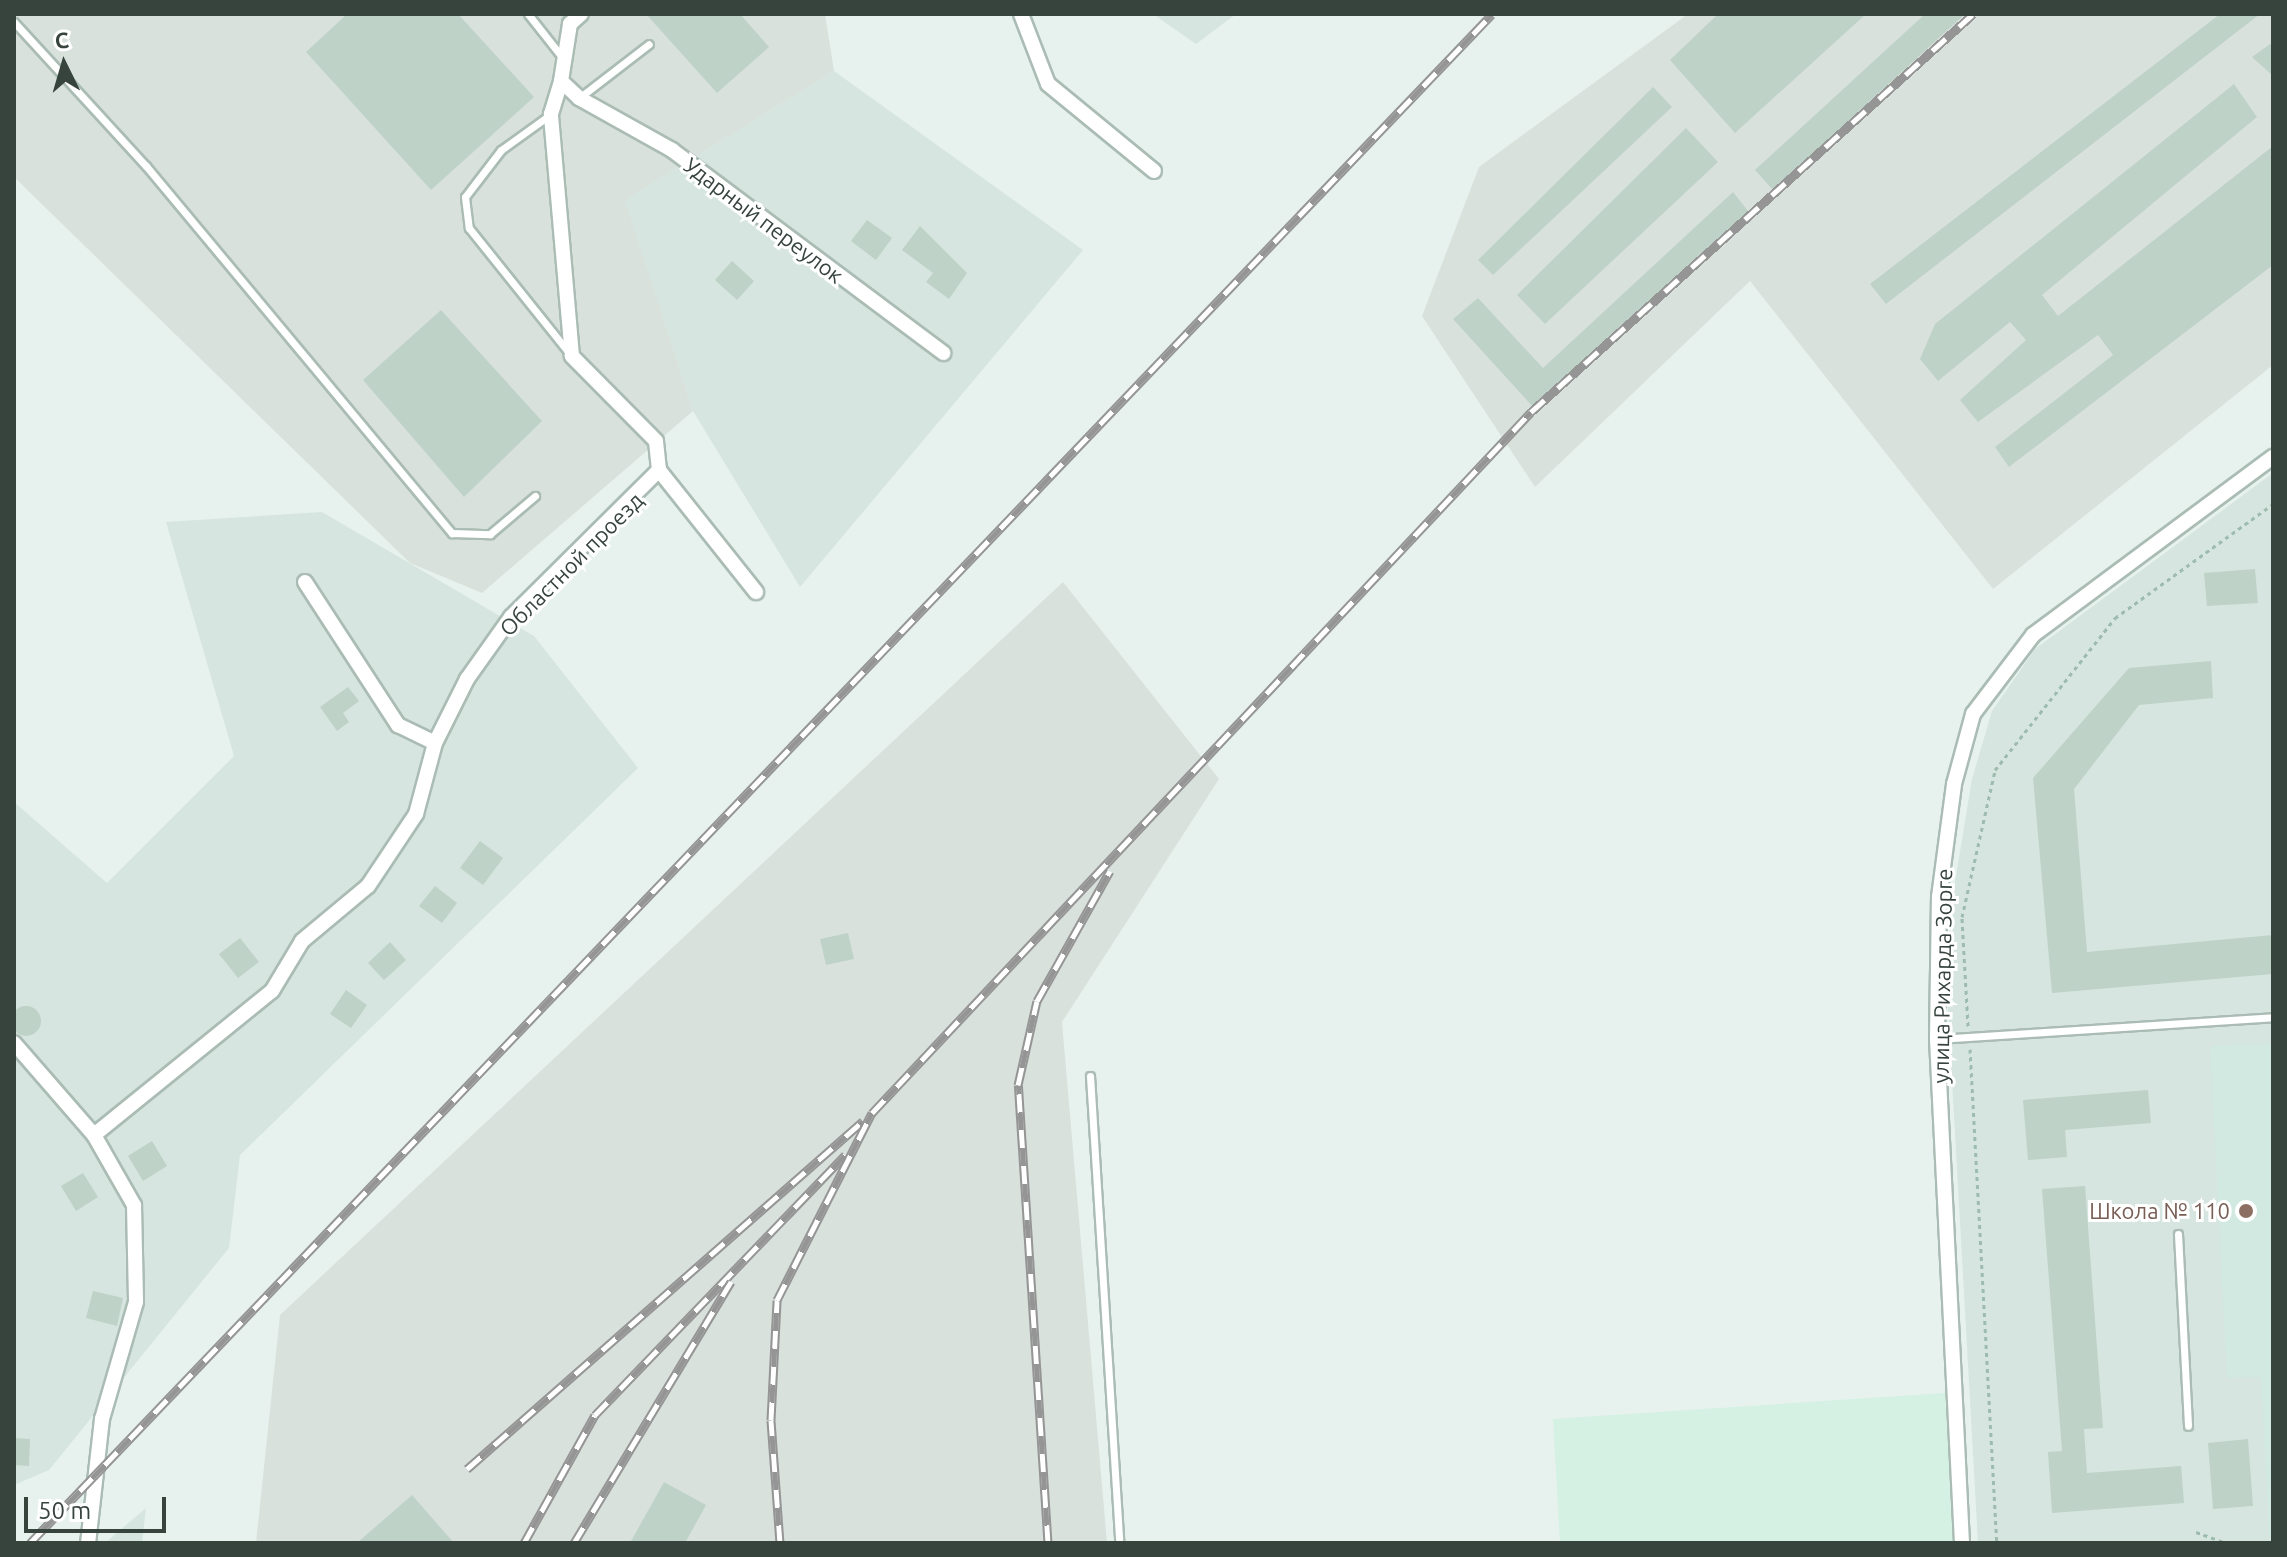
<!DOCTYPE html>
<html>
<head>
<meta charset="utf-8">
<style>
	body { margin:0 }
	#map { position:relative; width:2287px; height:1557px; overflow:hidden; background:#e7f2ee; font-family:Ubuntu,sans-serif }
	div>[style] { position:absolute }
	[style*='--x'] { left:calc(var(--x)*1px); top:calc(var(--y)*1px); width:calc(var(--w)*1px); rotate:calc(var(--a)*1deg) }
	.residential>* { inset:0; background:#d6e5df }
	.commercial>* { inset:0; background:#d4f1e3 }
	.industrial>* { inset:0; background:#d9e1dd }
	.education>* { inset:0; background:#d2e9e1 }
	.building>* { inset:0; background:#bed2c8 }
	.round { border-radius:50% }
	.path>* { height:3px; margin-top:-1.5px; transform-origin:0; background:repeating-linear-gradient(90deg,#9dbcaf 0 4px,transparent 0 8px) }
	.roads { filter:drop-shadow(2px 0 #aabcb4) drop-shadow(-2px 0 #aabcb4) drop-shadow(0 2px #aabcb4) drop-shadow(0 -2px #aabcb4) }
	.lane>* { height:7px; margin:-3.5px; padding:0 3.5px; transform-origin:3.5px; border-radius:3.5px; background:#fff }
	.street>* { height:14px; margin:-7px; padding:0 7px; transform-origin:7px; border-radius:7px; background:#fff }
	.rail>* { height:9px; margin-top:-4.5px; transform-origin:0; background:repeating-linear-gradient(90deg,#fff 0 18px,#959595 0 36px); box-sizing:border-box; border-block:2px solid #959595 }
	.dots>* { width:22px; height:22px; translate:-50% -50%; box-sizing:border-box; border:4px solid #fff; border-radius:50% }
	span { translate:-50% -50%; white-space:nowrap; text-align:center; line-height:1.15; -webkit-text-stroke:6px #fff; paint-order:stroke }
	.street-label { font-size:22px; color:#37443e }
	.education-label { font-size:22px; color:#785e54 }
	.right { translate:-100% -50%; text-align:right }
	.frame { position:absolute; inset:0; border:16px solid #37443e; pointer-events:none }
	.north { position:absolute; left:24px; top:24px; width:80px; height:80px; -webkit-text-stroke:6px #fff; paint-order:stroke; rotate:355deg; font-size:22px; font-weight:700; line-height:32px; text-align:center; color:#37443e }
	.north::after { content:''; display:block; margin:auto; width:28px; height:36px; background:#37443e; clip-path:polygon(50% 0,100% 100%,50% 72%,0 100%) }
	.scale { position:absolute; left:24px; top:1497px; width:142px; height:36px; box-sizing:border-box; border:4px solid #37443e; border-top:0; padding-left:10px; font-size:24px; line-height:28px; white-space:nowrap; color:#37443e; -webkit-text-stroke:6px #fff; paint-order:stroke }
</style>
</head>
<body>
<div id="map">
	<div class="residential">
		<i style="clip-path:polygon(1153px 14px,1236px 14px,1196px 44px)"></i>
		<i style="clip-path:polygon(834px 71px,1083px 250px,800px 587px,693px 411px,624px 200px)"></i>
		<i style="clip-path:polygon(2273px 473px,2273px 1543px,1978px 1543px,1948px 1008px,1950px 912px,1972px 779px,1992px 711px,2035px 649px)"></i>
		<i style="clip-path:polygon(322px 512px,534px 636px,638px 768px,240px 1155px,229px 1248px,49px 1470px,14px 1485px,14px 802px,107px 883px,234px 756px,166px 522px)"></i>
		<i style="clip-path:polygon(146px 1507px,142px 1543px,105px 1543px,146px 1508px)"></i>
	</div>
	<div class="commercial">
		<i style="clip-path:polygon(1945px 1393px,1953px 1543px,1560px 1543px,1553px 1419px)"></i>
	</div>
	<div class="industrial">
		<i style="clip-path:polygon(14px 14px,825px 14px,834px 71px,625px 200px,693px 411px,482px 593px,410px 563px,14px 177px)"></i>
		<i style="clip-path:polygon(1688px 14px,2273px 14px,2273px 365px,1993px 589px,1750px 281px,1535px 487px,1422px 316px,1479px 167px)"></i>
		<i style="clip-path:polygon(1063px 582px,1219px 779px,1062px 1022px,1107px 1543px,256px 1543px,280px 1315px)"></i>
	</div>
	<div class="education">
		<i style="clip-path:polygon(2273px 1043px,2273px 1535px,2269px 1536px,2261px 1377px,2227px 1378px,2210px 1046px)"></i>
	</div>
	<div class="building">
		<i style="clip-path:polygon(347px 14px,458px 14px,534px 97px,431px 190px,306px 52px)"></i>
		<i style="clip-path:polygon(646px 14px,740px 14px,769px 47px,717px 93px)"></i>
		<i style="clip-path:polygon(1718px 14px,1866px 14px,1735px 133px,1670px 60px)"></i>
		<i style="clip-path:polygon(1925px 14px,1965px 14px,1773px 190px,1755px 170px)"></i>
		<i style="clip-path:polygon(2220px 14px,2260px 14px,1886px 304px,1870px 284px)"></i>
		<i style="clip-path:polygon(2273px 42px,2273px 76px,2252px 57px)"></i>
		<i style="clip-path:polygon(2234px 84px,2257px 117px,2042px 295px,2058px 316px,2273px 146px,2273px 265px,2009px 467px,1995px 447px,2113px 355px,2098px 335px,1978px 422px,1960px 400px,2026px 340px,2010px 322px,1938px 381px,1920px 359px,1935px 324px)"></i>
		<i style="clip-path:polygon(1653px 87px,1672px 107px,1493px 275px,1478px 260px)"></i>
		<i style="clip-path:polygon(1686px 128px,1718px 162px,1545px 324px,1517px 295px)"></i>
		<i style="clip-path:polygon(1733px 192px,1748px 211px,1534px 408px,1453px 319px,1478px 298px,1543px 368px)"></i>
		<i style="clip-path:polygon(867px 220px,892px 238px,876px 260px,851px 241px)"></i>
		<i style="clip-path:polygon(920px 226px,967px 273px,949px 299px,926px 282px,933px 273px,902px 250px)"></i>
		<i style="clip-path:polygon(732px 261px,754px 281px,737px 300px,715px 280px)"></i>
		<i style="clip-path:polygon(441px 310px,542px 421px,464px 497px,363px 380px)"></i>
		<i style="clip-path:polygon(2255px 569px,2258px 603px,2207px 606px,2204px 573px)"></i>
		<i style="clip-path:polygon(2211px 661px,2213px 698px,2139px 705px,2074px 789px,2087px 952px,2273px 935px,2273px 974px,2052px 993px,2033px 778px,2129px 668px)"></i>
		<i style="clip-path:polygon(348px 687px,359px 701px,343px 713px,349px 722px,337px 731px,320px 707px)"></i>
		<i style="clip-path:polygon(480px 841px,503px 858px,483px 885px,460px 868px)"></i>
		<i style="clip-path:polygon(435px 886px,457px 903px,442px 923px,419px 906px)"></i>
		<i style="clip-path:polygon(848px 933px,854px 959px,826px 965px,820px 939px)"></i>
		<i style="clip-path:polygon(240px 938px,259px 962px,238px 978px,219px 954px)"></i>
		<i style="clip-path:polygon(390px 942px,406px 960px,384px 980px,368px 963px)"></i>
		<i style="clip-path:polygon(346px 990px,367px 1005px,351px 1028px,330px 1014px)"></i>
		<i class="round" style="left:11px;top:1006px;width:30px;height:30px"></i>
		<i style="clip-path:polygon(2148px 1090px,2151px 1123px,2065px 1130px,2067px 1157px,2028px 1160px,2023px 1100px)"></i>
		<i style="clip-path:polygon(152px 1141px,167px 1166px,143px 1181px,128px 1156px)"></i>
		<i style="clip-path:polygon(83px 1173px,98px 1197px,76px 1211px,61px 1186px)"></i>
		<i style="clip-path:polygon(2085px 1186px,2103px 1428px,2084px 1429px,2087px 1473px,2181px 1466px,2184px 1503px,2052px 1513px,2048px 1452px,2062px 1451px,2042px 1189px)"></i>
		<i style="clip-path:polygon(93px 1291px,123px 1298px,117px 1326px,86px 1318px)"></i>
		<i style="clip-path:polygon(14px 1438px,30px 1439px,29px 1466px,14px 1465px)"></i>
		<i style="clip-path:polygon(2248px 1439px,2253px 1506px,2213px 1509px,2208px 1443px)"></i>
		<i style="clip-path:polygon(664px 1482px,706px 1505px,685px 1543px,630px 1543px)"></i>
		<i style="clip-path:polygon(412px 1495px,454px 1543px,357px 1543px)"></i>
	</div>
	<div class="path">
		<i style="--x:1968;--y:1026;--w:109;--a:-93.2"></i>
		<i style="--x:1962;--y:917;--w:151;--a:-77.3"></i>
		<i style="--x:1995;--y:770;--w:194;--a:-51.7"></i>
		<i style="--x:2115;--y:618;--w:195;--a:-35.8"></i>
		<i style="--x:1970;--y:1049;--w:495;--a:86.9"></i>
		<i style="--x:2196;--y:1532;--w:32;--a:20"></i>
	</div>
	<div class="roads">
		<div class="lane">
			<i style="--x:528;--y:14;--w:55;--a:51.7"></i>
			<i style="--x:14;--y:22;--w:195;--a:47.5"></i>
			<i style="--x:146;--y:166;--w:478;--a:50.2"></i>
			<i style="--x:452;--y:533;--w:38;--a:2"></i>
			<i style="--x:490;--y:534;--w:59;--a:-40.2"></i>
			<i style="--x:579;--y:98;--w:88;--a:-37.6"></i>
			<i style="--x:551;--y:114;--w:62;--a:144.2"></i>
			<i style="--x:501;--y:150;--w:59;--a:127.5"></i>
			<i style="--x:465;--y:197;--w:31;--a:83"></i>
			<i style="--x:469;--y:228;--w:160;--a:51.3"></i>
			<i style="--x:1937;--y:1039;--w:337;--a:-3.7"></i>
			<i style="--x:1090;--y:1076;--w:468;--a:86.4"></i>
			<i style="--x:2178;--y:1234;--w:192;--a:87"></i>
		</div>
		<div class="street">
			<i style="--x:581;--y:14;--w:15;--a:138"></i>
			<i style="--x:570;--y:24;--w:58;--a:99"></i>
			<i style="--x:561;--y:81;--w:25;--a:43"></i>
			<i style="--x:579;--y:98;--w:107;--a:29.2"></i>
			<i style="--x:672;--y:150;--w:339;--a:36.8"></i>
			<i style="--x:1021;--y:14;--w:75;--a:68.9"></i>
			<i style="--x:1048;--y:84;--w:137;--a:39.4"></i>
			<i style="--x:659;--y:470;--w:156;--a:51.5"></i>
			<i style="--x:305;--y:582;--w:171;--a:57"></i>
			<i style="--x:398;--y:725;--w:41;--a:25.9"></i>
			<i style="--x:14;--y:1043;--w:122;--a:49"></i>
			<i style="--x:94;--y:1135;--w:81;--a:60.3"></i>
			<i style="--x:134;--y:1205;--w:97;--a:88.8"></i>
			<i style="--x:136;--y:1302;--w:122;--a:106.2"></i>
			<i style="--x:102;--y:1419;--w:125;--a:96.4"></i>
			<i style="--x:94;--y:1135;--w:229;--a:-39"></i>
			<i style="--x:272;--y:991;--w:58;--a:-59"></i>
			<i style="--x:302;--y:941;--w:86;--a:-39.8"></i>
			<i style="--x:368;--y:886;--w:87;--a:-56.3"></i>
			<i style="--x:416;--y:814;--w:73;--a:-75"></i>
			<i style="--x:435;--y:743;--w:72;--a:-63.4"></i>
			<i style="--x:467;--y:679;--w:76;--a:-54.6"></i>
			<i style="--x:511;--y:617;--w:209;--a:-44.8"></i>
			<i style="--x:659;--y:470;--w:29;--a:-96"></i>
			<i style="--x:656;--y:441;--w:120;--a:-134.7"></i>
			<i style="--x:572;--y:356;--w:243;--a:-95"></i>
			<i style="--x:551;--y:114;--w:34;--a:-73"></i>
			<i style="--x:1962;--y:1543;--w:505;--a:-92.84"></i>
			<i style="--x:1937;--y:1039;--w:142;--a:-89.2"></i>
			<i style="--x:1939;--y:897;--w:114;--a:-82.4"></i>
			<i style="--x:1954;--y:784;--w:73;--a:-74.8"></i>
			<i style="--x:1973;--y:714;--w:99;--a:-52.8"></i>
			<i style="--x:2033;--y:635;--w:299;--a:-36.6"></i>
		</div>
	</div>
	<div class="rail">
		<i style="--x:467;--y:1469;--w:527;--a:-41.31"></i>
		<i style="--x:30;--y:1543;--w:2115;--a:-46.28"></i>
		<i style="--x:524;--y:1543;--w:146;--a:-61"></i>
		<i style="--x:595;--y:1415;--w:361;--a:-46.1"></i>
		<i style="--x:574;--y:1543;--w:305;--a:-59"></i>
		<i style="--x:780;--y:1543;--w:123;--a:-94.2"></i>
		<i style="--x:771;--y:1420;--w:120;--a:-87.1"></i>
		<i style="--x:777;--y:1300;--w:210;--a:-63.1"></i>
		<i style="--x:872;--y:1113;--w:962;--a:-46.77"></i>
		<i style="--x:1531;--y:412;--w:595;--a:-42"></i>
		<i style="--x:1048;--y:1543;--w:459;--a:-93.7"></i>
		<i style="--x:1018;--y:1085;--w:86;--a:-77.3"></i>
		<i style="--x:1037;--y:1001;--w:149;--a:-60.7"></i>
	</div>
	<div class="dots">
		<i style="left:2246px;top:1211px;background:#8d6e63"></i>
	</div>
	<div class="street-label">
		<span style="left:764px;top:220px;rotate:37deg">Ударный переулок</span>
		<span style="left:571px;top:564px;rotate:-45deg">Областной проезд</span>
		<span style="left:1942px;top:976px;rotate:-89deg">улица Рихарда Зорге</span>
	</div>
	<div class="education-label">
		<span class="right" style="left:2230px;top:1211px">Школа № 110</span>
	</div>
	<div class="frame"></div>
	<div class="north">С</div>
	<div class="scale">50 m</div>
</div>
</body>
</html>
